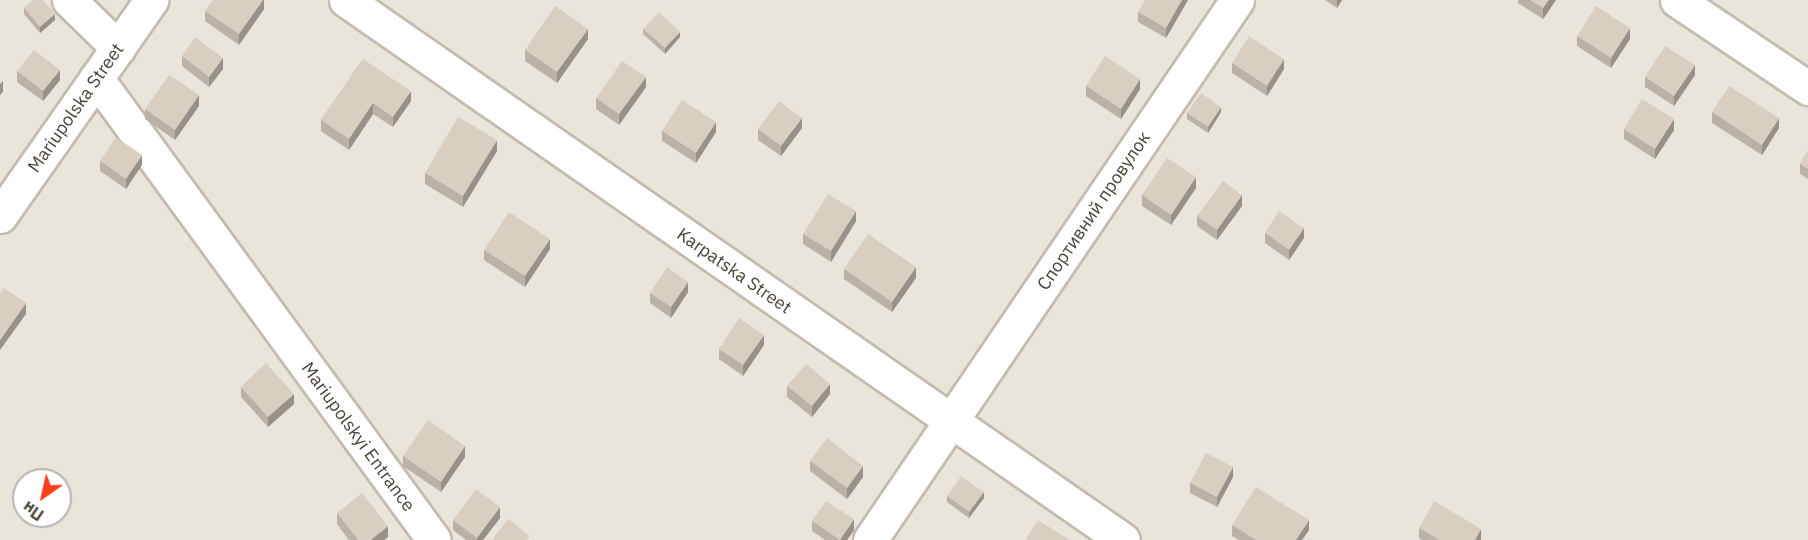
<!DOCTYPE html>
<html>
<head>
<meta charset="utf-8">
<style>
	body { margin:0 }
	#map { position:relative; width:1808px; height:540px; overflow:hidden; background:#f6f3ec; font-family:"IBM Plex Sans",sans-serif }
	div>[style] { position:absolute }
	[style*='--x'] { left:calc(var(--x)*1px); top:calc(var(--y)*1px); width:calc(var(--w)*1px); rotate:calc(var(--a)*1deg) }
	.residential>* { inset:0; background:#eae5da }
	.roads { filter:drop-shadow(2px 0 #c2bbae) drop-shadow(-2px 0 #c2bbae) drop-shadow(0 2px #c2bbae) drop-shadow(0 -2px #c2bbae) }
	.minor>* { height:33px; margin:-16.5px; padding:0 16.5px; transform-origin:16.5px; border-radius:16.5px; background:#fff }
	.wall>* { inset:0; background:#bab2a6 }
	.shaded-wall>* { inset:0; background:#979187 }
	.building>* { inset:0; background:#d8cfc1 }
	span { translate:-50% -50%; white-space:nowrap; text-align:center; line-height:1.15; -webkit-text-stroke:5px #fff; paint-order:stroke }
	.street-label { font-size:18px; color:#4b4439 }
	.north { position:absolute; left:12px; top:468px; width:60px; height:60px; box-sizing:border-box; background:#fff; border:2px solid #b7b4b0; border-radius:50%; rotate:214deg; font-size:16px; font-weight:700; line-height:24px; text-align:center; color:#4b4439 }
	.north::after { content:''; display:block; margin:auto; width:21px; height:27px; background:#fc3f1d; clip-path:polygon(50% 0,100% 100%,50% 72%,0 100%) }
</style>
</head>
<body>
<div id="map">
	<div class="residential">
		<i style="clip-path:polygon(evenodd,0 0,1808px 0,1808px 540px,0 540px,0 0,24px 480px,60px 480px,60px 516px,24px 516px,24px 480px)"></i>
	</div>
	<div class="roads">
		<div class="minor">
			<i style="--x:69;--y:0;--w:69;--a:44.4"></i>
			<i style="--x:346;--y:0;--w:946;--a:34.8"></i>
			<i style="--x:1677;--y:0;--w:158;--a:33.9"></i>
			<i style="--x:96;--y:78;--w:572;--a:53.81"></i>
			<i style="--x:0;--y:216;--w:264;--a:-55"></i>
			<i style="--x:870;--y:540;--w:653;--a:-55.8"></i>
		</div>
	</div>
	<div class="wall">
		<i style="clip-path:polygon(264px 0,264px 9px,239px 45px,205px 21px,205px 11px)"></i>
		<i style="clip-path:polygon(1188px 0,1166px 38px,1138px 22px,1138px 12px)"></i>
		<i style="clip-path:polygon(1325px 0,1342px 0,1337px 8px)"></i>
		<i style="clip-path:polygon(1518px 0,1556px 0,1543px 19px,1518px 3px)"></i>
		<i style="clip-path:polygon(24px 8px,55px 20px,40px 33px,24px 14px)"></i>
		<i style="clip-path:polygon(643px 29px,680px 37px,665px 54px,643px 34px)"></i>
		<i style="clip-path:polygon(1577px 36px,1630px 39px,1611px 68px,1577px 46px)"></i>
		<i style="clip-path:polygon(588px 39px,557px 83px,525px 61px,525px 50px)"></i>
		<i style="clip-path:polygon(182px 56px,223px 69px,209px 87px,182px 66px)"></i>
		<i style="clip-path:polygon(363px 59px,411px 101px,393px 127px,373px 114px,349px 150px,321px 131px,321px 120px)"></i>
		<i style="clip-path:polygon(1232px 63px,1284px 69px,1267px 96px,1232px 73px)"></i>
		<i style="clip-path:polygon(17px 71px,60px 80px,43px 101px,17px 82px)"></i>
		<i style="clip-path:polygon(1695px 75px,1674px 106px,1645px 87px,1645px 77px)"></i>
		<i style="clip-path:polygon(1086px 86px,1140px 89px,1121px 119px,1086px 96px)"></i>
		<i style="clip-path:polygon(646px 87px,619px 125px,596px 109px,596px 98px)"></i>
		<i style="clip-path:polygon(199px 106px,175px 140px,145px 119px,145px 109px)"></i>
		<i style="clip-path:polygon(1221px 112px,1208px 133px,1187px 119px,1187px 113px)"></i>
		<i style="clip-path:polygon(1712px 112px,1779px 128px,1762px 155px,1712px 123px)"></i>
		<i style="clip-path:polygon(802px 128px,781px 156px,758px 140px,758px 129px)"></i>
		<i style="clip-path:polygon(1624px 129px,1674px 130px,1655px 159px,1624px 139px)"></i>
		<i style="clip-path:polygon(662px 131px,716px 132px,696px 163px,662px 141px)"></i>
		<i style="clip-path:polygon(497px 151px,463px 207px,425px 184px,425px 173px)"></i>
		<i style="clip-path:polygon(1808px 151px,1808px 179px,1800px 174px,1800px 164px)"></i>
		<i style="clip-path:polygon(100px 161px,142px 165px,126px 189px,100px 171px)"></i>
		<i style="clip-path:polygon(1196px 188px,1171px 225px,1142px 206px,1142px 195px)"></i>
		<i style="clip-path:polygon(1242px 206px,1217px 240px,1197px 226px,1197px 216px)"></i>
		<i style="clip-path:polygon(856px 221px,831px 262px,803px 244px,803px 234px)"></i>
		<i style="clip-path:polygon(1265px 233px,1304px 238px,1289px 260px,1265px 243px)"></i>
		<i style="clip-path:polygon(550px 249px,525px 287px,484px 260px,484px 250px)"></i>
		<i style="clip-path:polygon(844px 269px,916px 278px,892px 312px,844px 279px)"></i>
		<i style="clip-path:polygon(688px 292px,671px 318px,650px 303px,650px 293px)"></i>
		<i style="clip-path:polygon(764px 345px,743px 376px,719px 359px,719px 349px)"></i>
		<i style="clip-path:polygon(787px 386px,830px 394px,812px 417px,787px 397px)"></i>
		<i style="clip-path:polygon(241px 387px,294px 404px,268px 427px,241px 397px)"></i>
		<i style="clip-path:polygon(403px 456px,465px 457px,441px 492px,403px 466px)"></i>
		<i style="clip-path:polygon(810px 461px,863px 477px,847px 499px,810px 471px)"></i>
		<i style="clip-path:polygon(1233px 477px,1217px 507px,1190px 493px,1190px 483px)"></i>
		<i style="clip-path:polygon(947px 496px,984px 498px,969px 518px,947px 502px)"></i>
		<i style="clip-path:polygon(337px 513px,388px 537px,384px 540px,349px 540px,337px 524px)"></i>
		<i style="clip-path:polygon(500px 518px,483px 540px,466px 540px,453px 530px,453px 520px)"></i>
		<i style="clip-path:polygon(812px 521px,854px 530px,847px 540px,825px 540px,812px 531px)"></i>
		<i style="clip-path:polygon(1232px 525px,1309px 530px,1302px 540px,1239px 540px,1232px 536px)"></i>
		<i style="clip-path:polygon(1419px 528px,1481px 539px,1422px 540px,1419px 538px)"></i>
	</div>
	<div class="shaded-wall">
		<i style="clip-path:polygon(263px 0,264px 0,264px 9px,239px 45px,239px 34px)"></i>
		<i style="clip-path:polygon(1182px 0,1188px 0,1166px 38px,1166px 28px)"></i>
		<i style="clip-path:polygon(1337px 0,1342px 0,1337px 8px)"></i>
		<i style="clip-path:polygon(1549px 0,1556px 0,1543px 19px,1543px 8px)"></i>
		<i style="clip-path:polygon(55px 14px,55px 20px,40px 33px,40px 27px)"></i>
		<i style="clip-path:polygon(1630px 28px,1630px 39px,1611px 68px,1611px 58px)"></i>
		<i style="clip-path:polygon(588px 29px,588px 39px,557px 83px,557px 72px)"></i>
		<i style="clip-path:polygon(680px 32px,680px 37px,665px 54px,665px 48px)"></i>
		<i style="clip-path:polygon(223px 58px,223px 69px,209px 87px,209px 77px)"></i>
		<i style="clip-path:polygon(1284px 59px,1284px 69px,1267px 96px,1267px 86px)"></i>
		<i style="clip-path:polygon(1695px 65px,1695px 75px,1674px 106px,1674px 96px)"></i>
		<i style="clip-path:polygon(60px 70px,60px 80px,43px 101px,43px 91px)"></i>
		<i style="clip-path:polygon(646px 77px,646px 87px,619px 125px,619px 114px)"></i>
		<i style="clip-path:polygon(1140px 79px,1140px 89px,1121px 119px,1121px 109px)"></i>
		<i style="clip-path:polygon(3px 81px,3px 92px,0 95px,0 84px)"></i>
		<i style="clip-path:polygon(411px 91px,411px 101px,393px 127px,393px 117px)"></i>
		<i style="clip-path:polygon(199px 95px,199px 106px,175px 140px,175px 130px)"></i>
		<i style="clip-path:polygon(373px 103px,373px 114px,349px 150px,349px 139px)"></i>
		<i style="clip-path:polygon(1221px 107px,1221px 112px,1208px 133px,1208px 127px)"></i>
		<i style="clip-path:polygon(802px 118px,802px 128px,781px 156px,781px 146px)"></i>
		<i style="clip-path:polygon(1779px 118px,1779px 128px,1762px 155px,1762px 145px)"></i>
		<i style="clip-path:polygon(1674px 119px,1674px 130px,1655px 159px,1655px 149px)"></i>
		<i style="clip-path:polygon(716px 122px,716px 132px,696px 163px,696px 153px)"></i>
		<i style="clip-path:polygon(497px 140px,497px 151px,463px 207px,463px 196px)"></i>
		<i style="clip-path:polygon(142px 155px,142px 165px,126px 189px,126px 179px)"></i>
		<i style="clip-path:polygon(1196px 177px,1196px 188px,1171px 225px,1171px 215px)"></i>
		<i style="clip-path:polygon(1242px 195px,1242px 206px,1217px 240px,1217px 230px)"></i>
		<i style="clip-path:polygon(856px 211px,856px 221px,831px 262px,831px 251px)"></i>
		<i style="clip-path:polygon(1304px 228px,1304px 238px,1289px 260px,1289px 250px)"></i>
		<i style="clip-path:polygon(550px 239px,550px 249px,525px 287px,525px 276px)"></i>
		<i style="clip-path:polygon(916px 267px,916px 278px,892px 312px,892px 302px)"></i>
		<i style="clip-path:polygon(688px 282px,688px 292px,671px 318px,671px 307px)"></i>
		<i style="clip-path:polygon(26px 303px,26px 314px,0 350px,0 340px)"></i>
		<i style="clip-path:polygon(764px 335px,764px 345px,743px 376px,743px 365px)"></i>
		<i style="clip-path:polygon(830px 384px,830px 394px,812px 417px,812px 406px)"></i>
		<i style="clip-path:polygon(294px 394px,294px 404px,268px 427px,268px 417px)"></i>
		<i style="clip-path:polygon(465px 446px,465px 457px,441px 492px,441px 482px)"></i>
		<i style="clip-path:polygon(863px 466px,863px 477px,847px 499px,847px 488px)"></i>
		<i style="clip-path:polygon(1233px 467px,1233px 477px,1217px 507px,1217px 497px)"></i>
		<i style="clip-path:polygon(984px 492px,984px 498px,969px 518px,969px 512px)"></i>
		<i style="clip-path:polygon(500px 507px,500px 518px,483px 540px,477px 540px,477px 538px)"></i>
		<i style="clip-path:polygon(854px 519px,854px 530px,847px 540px,840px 540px)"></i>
		<i style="clip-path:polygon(1309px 520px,1309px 530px,1302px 540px,1296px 540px)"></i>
		<i style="clip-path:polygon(388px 526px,388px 537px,384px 540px,371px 540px)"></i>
		<i style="clip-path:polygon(1481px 529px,1481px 540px,1475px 540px)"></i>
	</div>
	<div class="building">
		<i style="clip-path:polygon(33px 0,43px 0,55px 14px,40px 27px,24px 8px)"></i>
		<i style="clip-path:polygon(213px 0,263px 0,239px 34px,205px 11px)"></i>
		<i style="clip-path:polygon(1145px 0,1182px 0,1166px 28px,1138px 12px)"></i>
		<i style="clip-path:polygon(1530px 0,1549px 0,1543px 8px)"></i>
		<i style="clip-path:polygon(555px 6px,588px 29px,557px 72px,525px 50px)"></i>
		<i style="clip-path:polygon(1596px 6px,1630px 28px,1611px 58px,1577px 36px)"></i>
		<i style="clip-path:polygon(659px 12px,680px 32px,665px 48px,643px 29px)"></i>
		<i style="clip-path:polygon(1249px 36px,1284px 59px,1267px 86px,1232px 63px)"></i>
		<i style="clip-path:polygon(195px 37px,223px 58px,209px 77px,182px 56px)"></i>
		<i style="clip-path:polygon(1665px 46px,1695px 65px,1674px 96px,1645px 77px)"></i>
		<i style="clip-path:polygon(34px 50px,60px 70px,43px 91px,17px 71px)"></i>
		<i style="clip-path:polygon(1105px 56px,1140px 79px,1121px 109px,1086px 86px)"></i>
		<i style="clip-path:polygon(363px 59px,411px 91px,393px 117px,373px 103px,349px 139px,321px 120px)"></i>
		<i style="clip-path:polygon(622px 61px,646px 77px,619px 114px,596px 98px)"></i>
		<i style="clip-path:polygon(169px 75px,199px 95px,175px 130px,145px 109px)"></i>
		<i style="clip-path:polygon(1729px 86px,1779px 118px,1762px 145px,1712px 112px)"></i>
		<i style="clip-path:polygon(1201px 93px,1221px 107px,1208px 127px,1187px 113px)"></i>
		<i style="clip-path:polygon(1642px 99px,1674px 119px,1655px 149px,1624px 129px)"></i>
		<i style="clip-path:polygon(682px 100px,716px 122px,696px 153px,662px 131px)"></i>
		<i style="clip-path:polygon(779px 101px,802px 118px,781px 146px,758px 129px)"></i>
		<i style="clip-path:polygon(458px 117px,497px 140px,463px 196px,425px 173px)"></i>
		<i style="clip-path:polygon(116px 137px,142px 155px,126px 179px,100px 161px)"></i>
		<i style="clip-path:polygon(1808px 151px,1808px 169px,1800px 164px)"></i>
		<i style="clip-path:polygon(1167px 158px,1196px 177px,1171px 215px,1142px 195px)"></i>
		<i style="clip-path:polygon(1223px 181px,1242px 195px,1217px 230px,1197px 216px)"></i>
		<i style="clip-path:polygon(828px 194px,856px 211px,831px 251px,803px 234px)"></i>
		<i style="clip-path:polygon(1279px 211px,1304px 228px,1289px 250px,1265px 233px)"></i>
		<i style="clip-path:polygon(509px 212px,550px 239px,525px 276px,484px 250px)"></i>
		<i style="clip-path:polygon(868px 234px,916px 267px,892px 302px,844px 269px)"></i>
		<i style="clip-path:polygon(667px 267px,688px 282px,671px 307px,650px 293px)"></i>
		<i style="clip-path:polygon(4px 288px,26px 303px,0 340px,0 293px)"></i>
		<i style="clip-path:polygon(739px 318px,764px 335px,743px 365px,719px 349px)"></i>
		<i style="clip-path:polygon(266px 363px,294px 394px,268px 417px,241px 387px)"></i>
		<i style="clip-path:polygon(806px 364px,830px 384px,812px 406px,787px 386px)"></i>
		<i style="clip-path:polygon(428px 420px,465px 446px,441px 482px,403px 456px)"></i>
		<i style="clip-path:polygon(827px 438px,863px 466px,847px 488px,810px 461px)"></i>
		<i style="clip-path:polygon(1206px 453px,1233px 467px,1217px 497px,1190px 483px)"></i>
		<i style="clip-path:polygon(961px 476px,984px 492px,969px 512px,947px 496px)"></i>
		<i style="clip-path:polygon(1256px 487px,1309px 520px,1296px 540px,1256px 540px,1232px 525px)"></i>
		<i style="clip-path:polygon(476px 489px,500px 507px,477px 538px,453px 520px)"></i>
		<i style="clip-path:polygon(362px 493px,388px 526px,371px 540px,358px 540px,337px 513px)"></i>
		<i style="clip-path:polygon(826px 501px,854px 519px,840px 540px,812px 521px)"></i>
		<i style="clip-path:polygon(1434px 501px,1481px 529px,1475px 540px,1440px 540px,1419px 528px)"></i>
		<i style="clip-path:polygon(508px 519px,530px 536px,526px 540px,492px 540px)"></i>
		<i style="clip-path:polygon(1038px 520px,1070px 540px,1025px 540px)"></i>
	</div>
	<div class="street-label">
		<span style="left:76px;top:108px;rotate:-55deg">Mariupolska Street</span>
		<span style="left:1094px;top:211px;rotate:-56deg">Спортивний провулок</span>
		<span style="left:734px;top:271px;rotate:35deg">Karpatska Street</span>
		<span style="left:358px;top:437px;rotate:54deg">Mariupolskyi Entrance</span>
	</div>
	<div class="north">Пн</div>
</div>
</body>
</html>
